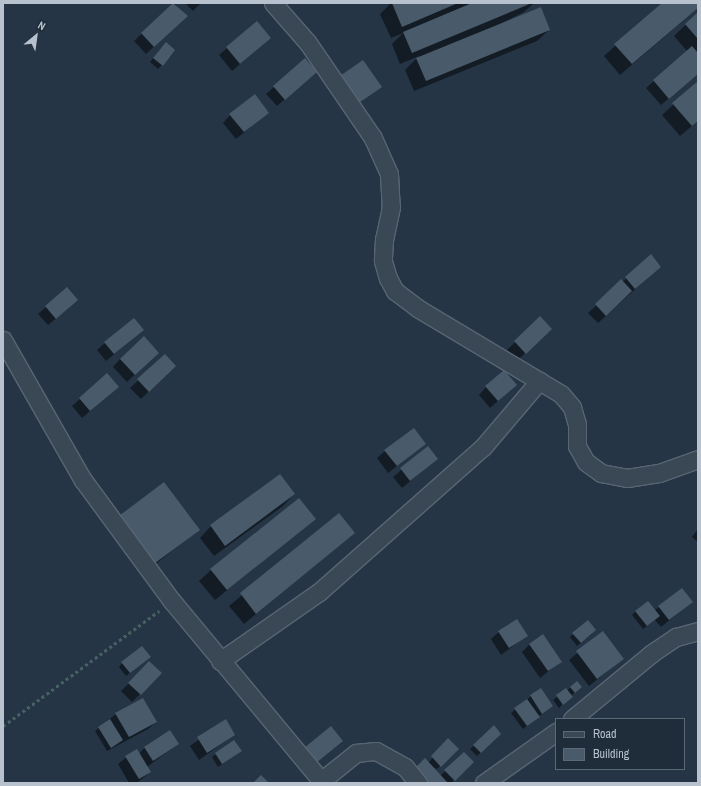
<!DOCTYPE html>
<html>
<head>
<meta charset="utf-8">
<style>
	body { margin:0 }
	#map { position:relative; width:701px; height:786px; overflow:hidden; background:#253545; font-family:"Archivo Narrow",sans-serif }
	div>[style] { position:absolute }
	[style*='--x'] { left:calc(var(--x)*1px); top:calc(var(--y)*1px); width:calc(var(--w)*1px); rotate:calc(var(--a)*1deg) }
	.shadow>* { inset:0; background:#0007 }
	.building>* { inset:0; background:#495b6b }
	.path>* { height:2.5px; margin-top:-1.25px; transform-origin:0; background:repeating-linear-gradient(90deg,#466162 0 3px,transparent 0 6px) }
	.roads { filter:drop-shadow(1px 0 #596572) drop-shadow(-1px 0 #596572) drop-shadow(0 1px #596572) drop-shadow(0 -1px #596572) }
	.street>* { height:17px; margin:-8.5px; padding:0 8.5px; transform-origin:8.5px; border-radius:8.5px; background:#3a4754 }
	span { translate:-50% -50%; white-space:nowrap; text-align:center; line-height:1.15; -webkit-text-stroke:3.5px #1f2c3a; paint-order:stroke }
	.frame { position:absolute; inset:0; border:4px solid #b8c2ce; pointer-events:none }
	.legend { position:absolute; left:555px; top:718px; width:130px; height:52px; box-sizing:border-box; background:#1f2c3a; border:1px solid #5c6875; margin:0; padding:5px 7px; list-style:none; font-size:12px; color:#b8c2ce }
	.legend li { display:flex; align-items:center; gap:8px; height:20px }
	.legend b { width:20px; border:1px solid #5c6875 }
	.north { position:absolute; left:16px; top:16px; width:40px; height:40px; -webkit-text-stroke:3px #1f2c3a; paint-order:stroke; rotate:29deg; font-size:11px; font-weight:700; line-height:16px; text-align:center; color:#b8c2ce }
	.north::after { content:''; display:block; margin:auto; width:14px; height:18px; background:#b8c2ce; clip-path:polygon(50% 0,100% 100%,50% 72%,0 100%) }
</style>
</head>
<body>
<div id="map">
	<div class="shadow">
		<i style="clip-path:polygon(174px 3px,186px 16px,146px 54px,134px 41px)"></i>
		<i style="clip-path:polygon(185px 3px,201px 3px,193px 11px)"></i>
		<i style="clip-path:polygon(391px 3px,534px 3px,524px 12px,488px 30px,549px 30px,537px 41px,414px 91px,405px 70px,419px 56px,400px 64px,392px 44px,403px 33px,391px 38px,380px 14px)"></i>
		<i style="clip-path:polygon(663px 3px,698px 3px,698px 8px,620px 75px,604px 56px)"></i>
		<i style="clip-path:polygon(698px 13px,698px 74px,661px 105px,646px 88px,687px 51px,674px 36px)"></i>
		<i style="clip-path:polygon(257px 22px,270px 38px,232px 71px,219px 55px)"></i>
		<i style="clip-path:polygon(162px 47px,162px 65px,158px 69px,150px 62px)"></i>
		<i style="clip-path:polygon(338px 78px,380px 87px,348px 112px)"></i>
		<i style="clip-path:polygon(308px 79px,277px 106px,266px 94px,274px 87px)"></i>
		<i style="clip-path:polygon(698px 82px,698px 121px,680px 136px,662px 115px)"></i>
		<i style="clip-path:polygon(268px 113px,236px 139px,223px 123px,230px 115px)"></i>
		<i style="clip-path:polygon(651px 256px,652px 274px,598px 323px,588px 313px)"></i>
		<i style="clip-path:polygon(46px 307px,69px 308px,48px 325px,38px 314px)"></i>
		<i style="clip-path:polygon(540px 318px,543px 336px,518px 360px,507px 350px)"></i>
		<i style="clip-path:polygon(135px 337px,106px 361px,97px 350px,105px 343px)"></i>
		<i style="clip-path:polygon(165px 356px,167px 374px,141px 399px,130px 388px)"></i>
		<i style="clip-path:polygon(120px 359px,150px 360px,127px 382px,113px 367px)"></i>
		<i style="clip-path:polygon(107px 375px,118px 387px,82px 418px,72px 406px)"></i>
		<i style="clip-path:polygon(486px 387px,508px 392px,490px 408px,479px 395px)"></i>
		<i style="clip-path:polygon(425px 444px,388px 473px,377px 458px,385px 451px)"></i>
		<i style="clip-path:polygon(428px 447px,437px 459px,402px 488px,393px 477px)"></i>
		<i style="clip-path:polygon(294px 494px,283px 506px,214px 556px,200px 538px,211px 526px)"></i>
		<i style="clip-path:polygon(338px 514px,354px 533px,244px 624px,229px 606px)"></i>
		<i style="clip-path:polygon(314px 519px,215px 600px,199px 581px,211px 570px)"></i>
		<i style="clip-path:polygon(108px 528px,198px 530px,143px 574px)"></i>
		<i style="clip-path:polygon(698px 529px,698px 542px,692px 537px)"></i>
		<i style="clip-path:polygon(692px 602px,661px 627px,655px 620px,643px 629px,632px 615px,636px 611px,654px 611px,659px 607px)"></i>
		<i style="clip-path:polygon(499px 632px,526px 636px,501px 655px,491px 639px)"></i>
		<i style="clip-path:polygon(603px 632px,623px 659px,589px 686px,569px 660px)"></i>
		<i style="clip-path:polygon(573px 634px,592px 634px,577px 646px,570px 637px)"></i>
		<i style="clip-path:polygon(530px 644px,560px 662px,540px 678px,522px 652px)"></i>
		<i style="clip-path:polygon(146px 660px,126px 676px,119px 667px,122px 663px)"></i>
		<i style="clip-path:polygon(150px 663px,161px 673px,132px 702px,121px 691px)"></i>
		<i style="clip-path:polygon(577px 683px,577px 690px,559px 708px,553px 700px)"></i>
		<i style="clip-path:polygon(531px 696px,552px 706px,523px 729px,511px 713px)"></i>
		<i style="clip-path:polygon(116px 714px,156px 722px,148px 729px,107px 751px,95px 731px)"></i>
		<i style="clip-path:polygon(225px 721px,234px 735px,199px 760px,190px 746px)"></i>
		<i style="clip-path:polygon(494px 727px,500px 734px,477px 756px,470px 749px)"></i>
		<i style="clip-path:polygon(448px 740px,457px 749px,437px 769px,432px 767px,440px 776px,464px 753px,472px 762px,451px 783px,411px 783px)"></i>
		<i style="clip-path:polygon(233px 741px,240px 751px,218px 767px,212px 757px)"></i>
		<i style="clip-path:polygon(178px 744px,147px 767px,150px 772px,137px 783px,129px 783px,118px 764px,136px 750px,139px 754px,145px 747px)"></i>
	</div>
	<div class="building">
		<i style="clip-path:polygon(173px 3px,188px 16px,154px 47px,141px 33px)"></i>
		<i style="clip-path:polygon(392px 3px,458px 3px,402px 27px)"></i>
		<i style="clip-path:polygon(472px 3px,532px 3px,412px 53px,403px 32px)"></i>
		<i style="clip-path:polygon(662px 3px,698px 3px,698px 8px,632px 64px,614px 44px)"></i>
		<i style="clip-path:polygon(541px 7px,550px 30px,426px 81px,416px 58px)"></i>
		<i style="clip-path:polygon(698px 12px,698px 39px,685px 24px)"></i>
		<i style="clip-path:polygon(257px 21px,271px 38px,240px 64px,226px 47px)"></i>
		<i style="clip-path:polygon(166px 42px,175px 50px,163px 66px,153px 58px)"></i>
		<i style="clip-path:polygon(692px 46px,698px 53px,698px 74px,669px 99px,653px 80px)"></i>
		<i style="clip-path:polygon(305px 58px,317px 72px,285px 100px,273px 86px)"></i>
		<i style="clip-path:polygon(363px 60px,382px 87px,356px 105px,337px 78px)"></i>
		<i style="clip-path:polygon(698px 81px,698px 121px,692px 126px,672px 103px)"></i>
		<i style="clip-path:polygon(255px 94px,269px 113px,244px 132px,229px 114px)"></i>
		<i style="clip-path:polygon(651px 254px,661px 267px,635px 289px,625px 277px)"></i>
		<i style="clip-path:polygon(621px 279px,632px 291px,606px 316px,595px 304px)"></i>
		<i style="clip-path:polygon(67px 287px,78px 300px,56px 319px,45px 306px)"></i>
		<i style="clip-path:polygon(540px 316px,552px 329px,526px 354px,514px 341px)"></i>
		<i style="clip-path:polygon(134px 318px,144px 330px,114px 354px,104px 342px)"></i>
		<i style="clip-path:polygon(144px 336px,159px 353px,135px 375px,120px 359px)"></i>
		<i style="clip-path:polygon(165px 354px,176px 366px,149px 392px,137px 379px)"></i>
		<i style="clip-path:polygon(504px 370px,517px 385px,498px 401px,485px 386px)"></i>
		<i style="clip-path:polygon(107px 373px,119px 387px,90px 411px,79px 398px)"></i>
		<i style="clip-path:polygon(414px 428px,426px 444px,397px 466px,384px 450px)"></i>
		<i style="clip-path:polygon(428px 446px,438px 459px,410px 481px,400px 468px)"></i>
		<i style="clip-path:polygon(280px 474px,295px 494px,225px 546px,210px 525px)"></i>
		<i style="clip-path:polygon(164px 482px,200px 530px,155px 563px,119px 516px)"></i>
		<i style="clip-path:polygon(299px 498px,316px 519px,227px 590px,210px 569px)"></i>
		<i style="clip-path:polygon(339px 513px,355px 533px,256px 614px,240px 593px)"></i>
		<i style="clip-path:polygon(682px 588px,693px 602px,669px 620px,658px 606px)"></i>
		<i style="clip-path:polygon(648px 601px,660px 616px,647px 626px,635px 611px)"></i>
		<i style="clip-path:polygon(517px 619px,528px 636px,509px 648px,498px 631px)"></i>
		<i style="clip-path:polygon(588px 620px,596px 630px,581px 643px,572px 633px)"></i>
		<i style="clip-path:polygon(603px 631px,624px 659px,597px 679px,576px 651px)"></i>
		<i style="clip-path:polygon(543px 634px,562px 662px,548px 671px,529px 644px)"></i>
		<i style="clip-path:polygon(142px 646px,151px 657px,130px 673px,121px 662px)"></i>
		<i style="clip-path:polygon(149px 661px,162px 673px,141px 695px,128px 683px)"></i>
		<i style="clip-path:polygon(577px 681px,582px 687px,575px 693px,570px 687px)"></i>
		<i style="clip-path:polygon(541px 688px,553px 706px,542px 714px,530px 695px)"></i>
		<i style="clip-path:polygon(566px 688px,573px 697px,563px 705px,556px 695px)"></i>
		<i style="clip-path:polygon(143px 698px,157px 722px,129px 737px,115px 713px)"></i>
		<i style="clip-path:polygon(527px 699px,540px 717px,527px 726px,514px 708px)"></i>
		<i style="clip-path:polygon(110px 719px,123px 740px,111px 748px,98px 727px)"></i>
		<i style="clip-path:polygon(226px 719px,235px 735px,207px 753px,197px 737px)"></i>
		<i style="clip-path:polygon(494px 725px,501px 734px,481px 753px,473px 745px)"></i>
		<i style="clip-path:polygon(331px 726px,343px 741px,316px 763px,304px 748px)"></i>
		<i style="clip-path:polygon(170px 730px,179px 744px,153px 761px,144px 747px)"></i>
		<i style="clip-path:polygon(448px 738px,459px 749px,441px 767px,431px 756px)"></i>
		<i style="clip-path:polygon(234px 740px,242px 751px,222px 764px,215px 753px)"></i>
		<i style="clip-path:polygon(137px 749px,151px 772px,139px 779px,125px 756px)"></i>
		<i style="clip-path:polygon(464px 752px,474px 762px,455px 781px,444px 770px)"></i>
		<i style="clip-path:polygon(425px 758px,447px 782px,446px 783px,425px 783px,413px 770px)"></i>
		<i style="clip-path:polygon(261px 775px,269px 783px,253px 783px)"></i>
	</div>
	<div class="path">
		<i style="--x:3;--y:726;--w:194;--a:-36.4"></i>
	</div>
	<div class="roads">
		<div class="street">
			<i style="--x:273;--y:3;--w:53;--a:48.8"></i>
			<i style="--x:308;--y:43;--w:115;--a:55.6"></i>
			<i style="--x:373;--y:138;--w:39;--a:66"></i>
			<i style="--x:389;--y:174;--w:33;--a:87"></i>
			<i style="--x:391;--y:207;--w:33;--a:102"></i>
			<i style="--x:384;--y:239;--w:22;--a:93"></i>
			<i style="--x:383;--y:261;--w:18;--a:74"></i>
			<i style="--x:388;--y:278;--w:15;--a:62"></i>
			<i style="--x:395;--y:291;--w:30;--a:37"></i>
			<i style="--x:419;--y:309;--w:165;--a:30.9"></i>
			<i style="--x:561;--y:394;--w:17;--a:50"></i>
			<i style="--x:572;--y:407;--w:18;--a:74"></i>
			<i style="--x:577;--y:424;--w:22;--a:90"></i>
			<i style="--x:577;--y:446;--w:18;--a:61"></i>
			<i style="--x:586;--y:462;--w:19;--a:36"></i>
			<i style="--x:601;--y:473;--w:26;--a:11"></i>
			<i style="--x:627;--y:478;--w:32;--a:-9"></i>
			<i style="--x:659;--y:473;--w:41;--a:-19.7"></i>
			<i style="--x:3;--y:340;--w:161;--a:60.3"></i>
			<i style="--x:83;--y:480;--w:150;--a:53.7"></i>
			<i style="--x:172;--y:601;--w:236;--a:50.3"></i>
			<i style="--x:220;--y:661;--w:121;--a:-34.9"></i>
			<i style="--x:319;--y:592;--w:219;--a:-41.5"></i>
			<i style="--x:483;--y:447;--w:87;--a:-49.7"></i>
			<i style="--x:572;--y:719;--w:104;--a:-39.5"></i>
			<i style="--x:652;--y:653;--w:29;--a:-34"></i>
			<i style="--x:676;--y:637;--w:23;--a:-15"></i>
			<i style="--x:321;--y:781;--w:45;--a:-38.7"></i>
			<i style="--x:356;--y:753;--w:20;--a:-6"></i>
			<i style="--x:376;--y:751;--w:33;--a:29"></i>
			<i style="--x:405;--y:767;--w:21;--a:51"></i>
			<i style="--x:484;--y:783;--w:88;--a:-35.3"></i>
		</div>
	</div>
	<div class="frame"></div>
	<ul class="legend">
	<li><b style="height:5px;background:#3a4754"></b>Road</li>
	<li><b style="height:11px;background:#495b6b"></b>Building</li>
	</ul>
	<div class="north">N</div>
</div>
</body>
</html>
